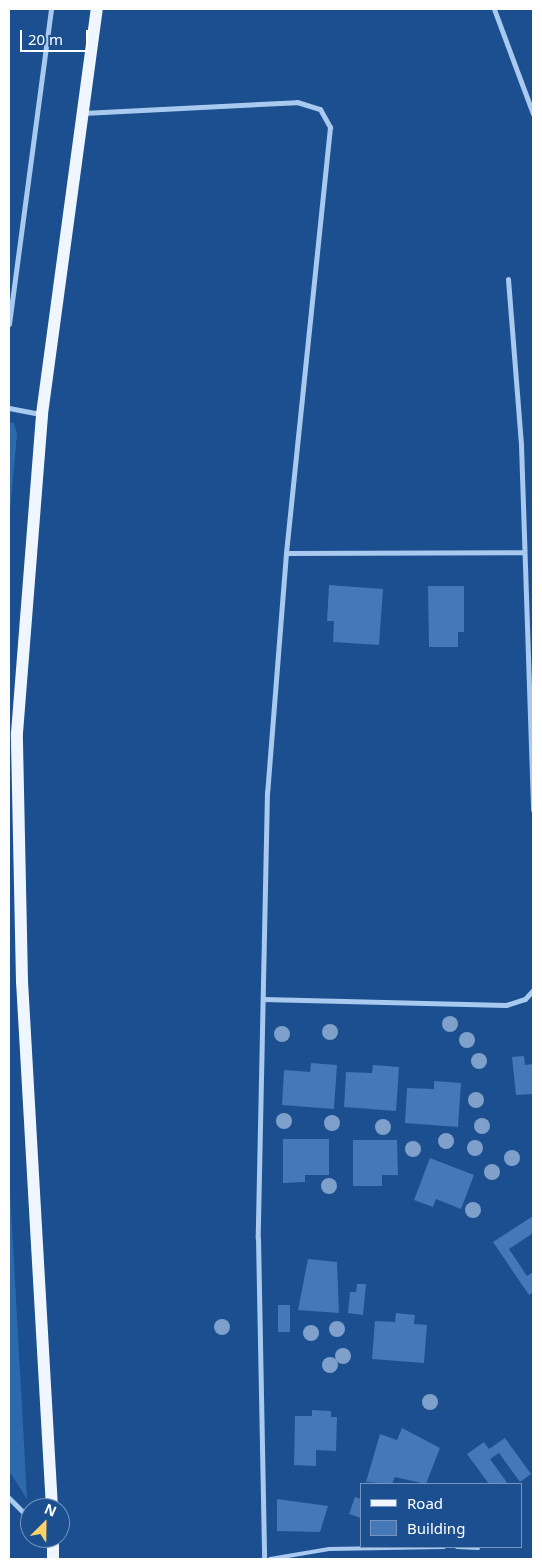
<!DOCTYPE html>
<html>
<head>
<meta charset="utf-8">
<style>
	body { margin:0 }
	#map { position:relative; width:542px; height:1568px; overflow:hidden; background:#1b4f8f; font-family:"Noto Sans",sans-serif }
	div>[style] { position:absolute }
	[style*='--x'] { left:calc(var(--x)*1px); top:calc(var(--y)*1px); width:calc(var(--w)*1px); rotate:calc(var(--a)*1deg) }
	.green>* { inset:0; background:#2e69ad }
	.building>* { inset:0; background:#4478b7 }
	.lane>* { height:4px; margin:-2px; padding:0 2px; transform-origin:2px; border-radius:2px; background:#a9c9ee }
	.street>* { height:5px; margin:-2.5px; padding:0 2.5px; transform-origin:2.5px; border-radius:2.5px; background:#a9c9ee }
	.primary>* { height:12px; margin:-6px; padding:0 6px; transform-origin:6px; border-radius:6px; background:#f0f6ff }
	.trees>* { width:16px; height:16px; margin:-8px; border-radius:50%; background:#7ea0ca }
	span { translate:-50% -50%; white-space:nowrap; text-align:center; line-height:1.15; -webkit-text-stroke:4.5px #1b4f8f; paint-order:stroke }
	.frame { position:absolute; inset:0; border:10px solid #fff; pointer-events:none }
	.legend { position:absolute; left:360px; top:1483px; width:162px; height:65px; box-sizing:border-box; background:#1b4f8f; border:1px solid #7695bc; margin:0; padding:6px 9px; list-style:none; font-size:15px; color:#fff }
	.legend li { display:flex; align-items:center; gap:10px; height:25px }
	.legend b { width:25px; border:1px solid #7695bc }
	.north { position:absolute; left:20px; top:1498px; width:50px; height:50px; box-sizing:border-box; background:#1b4f8f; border:1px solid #7695bc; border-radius:50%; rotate:23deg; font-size:14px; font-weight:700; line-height:20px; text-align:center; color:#fff }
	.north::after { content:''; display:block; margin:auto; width:18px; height:22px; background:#ffd166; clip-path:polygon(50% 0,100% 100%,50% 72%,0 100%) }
	.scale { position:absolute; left:20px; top:30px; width:68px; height:22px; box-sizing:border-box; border:2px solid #fff; border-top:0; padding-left:6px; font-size:15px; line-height:18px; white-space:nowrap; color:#fff; -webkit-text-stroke:4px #1b4f8f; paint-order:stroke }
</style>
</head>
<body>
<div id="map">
	<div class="green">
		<i style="clip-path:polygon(9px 422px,14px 423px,17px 434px,9px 522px)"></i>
		<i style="clip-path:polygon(9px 1172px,27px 1499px,9px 1471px)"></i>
	</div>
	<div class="building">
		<i style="clip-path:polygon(329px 585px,383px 589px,379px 645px,333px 642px,334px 621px,327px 621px)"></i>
		<i style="clip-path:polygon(428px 586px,464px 586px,464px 632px,458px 632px,458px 647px,429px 647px)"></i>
		<i style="clip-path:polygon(524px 1056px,525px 1065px,533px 1064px,533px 1094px,516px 1095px,512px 1057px)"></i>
		<i style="clip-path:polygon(311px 1063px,337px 1065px,334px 1109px,282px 1105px,284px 1070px,310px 1072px)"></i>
		<i style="clip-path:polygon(373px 1065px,399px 1067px,396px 1111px,344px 1107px,346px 1072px,372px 1073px)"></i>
		<i style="clip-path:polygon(434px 1081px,461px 1083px,458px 1127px,405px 1123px,407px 1088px,434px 1089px)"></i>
		<i style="clip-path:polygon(283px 1139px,329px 1139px,329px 1175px,305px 1175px,305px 1182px,283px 1183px)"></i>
		<i style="clip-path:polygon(353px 1140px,397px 1140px,398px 1175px,382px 1175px,382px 1186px,353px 1186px)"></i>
		<i style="clip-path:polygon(430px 1158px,474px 1175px,461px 1209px,436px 1199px,433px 1207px,414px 1200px)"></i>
		<i style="clip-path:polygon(533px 1216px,533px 1233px,509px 1249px,527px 1276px,533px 1272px,533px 1292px,529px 1295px,493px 1242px)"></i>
		<i style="clip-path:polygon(308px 1259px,337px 1262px,339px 1313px,298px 1310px)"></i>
		<i style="clip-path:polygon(357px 1284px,366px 1284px,363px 1315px,348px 1313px,350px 1292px,356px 1292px)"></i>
		<i style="clip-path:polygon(278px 1305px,290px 1305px,290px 1332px,278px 1332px)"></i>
		<i style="clip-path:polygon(396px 1313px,415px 1315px,414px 1324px,427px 1325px,424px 1363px,372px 1359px,375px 1321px,395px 1322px)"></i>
		<i style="clip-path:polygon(312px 1410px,331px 1411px,331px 1417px,337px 1417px,336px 1451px,316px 1450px,316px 1466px,294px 1465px,295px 1416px,312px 1416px)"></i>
		<i style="clip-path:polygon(402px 1428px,440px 1448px,426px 1484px,395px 1477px,392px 1484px,366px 1482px,380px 1434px,397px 1440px)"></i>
		<i style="clip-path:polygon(505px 1438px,531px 1474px,520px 1482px,499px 1453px,490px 1459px,508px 1484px,489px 1484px,467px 1454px,484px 1442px,489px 1449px)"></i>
		<i style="clip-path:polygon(355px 1497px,361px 1499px,361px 1518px,349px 1514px)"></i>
		<i style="clip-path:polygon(277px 1499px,328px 1506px,320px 1532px,277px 1531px)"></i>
	</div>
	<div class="lane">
		<i style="--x:457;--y:1547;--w:21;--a:3"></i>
		<i style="--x:270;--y:1559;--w:60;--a:-9.6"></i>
		<i style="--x:329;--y:1549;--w:115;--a:-1"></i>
	</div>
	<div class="street">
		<i style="--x:494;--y:9;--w:112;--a:69.6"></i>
		<i style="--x:83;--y:113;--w:214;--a:-2.9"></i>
		<i style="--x:297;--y:102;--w:24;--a:17"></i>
		<i style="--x:320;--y:109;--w:21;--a:61"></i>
		<i style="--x:330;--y:127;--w:428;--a:95.9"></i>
		<i style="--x:286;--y:553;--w:240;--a:94.5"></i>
		<i style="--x:267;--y:792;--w:446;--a:91.2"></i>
		<i style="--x:258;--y:1238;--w:321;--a:88.9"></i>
		<i style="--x:508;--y:279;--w:167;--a:85.5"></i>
		<i style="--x:521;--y:445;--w:365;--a:88.1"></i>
		<i style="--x:9;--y:324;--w:318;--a:-82.4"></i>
		<i style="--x:9;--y:408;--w:33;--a:11"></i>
		<i style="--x:286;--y:553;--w:237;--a:-0.2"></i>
		<i style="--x:263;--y:999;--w:243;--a:1.4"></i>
		<i style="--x:506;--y:1005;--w:20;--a:-18"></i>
		<i style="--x:525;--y:999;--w:12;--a:-48"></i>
		<i style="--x:9;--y:1498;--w:30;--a:45"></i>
	</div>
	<div class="primary">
		<i style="--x:52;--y:1508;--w:528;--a:-93.26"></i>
		<i style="--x:22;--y:981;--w:248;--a:-91.2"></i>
		<i style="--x:17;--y:733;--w:320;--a:-85.5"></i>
		<i style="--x:42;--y:414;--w:409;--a:-82.3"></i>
		<i style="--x:53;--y:1538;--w:21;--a:90"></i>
	</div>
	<div class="trees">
		<i style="left:450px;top:1024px"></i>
		<i style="left:330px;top:1032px"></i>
		<i style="left:282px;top:1034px"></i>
		<i style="left:467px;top:1040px"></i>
		<i style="left:479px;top:1061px"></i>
		<i style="left:476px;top:1100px"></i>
		<i style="left:284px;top:1121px"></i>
		<i style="left:332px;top:1123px"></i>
		<i style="left:482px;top:1126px"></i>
		<i style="left:383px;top:1127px"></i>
		<i style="left:446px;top:1141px"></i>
		<i style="left:475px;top:1148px"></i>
		<i style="left:413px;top:1149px"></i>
		<i style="left:512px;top:1158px"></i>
		<i style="left:492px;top:1172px"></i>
		<i style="left:329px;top:1186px"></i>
		<i style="left:473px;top:1210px"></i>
		<i style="left:222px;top:1327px"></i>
		<i style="left:337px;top:1329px"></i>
		<i style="left:311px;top:1333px"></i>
		<i style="left:343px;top:1356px"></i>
		<i style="left:330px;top:1365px"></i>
		<i style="left:430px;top:1402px"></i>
	</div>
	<div class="frame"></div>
	<ul class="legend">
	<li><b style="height:6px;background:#f0f6ff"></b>Road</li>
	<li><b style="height:14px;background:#4478b7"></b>Building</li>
	</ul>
	<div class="north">N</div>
	<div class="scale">20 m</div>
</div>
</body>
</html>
